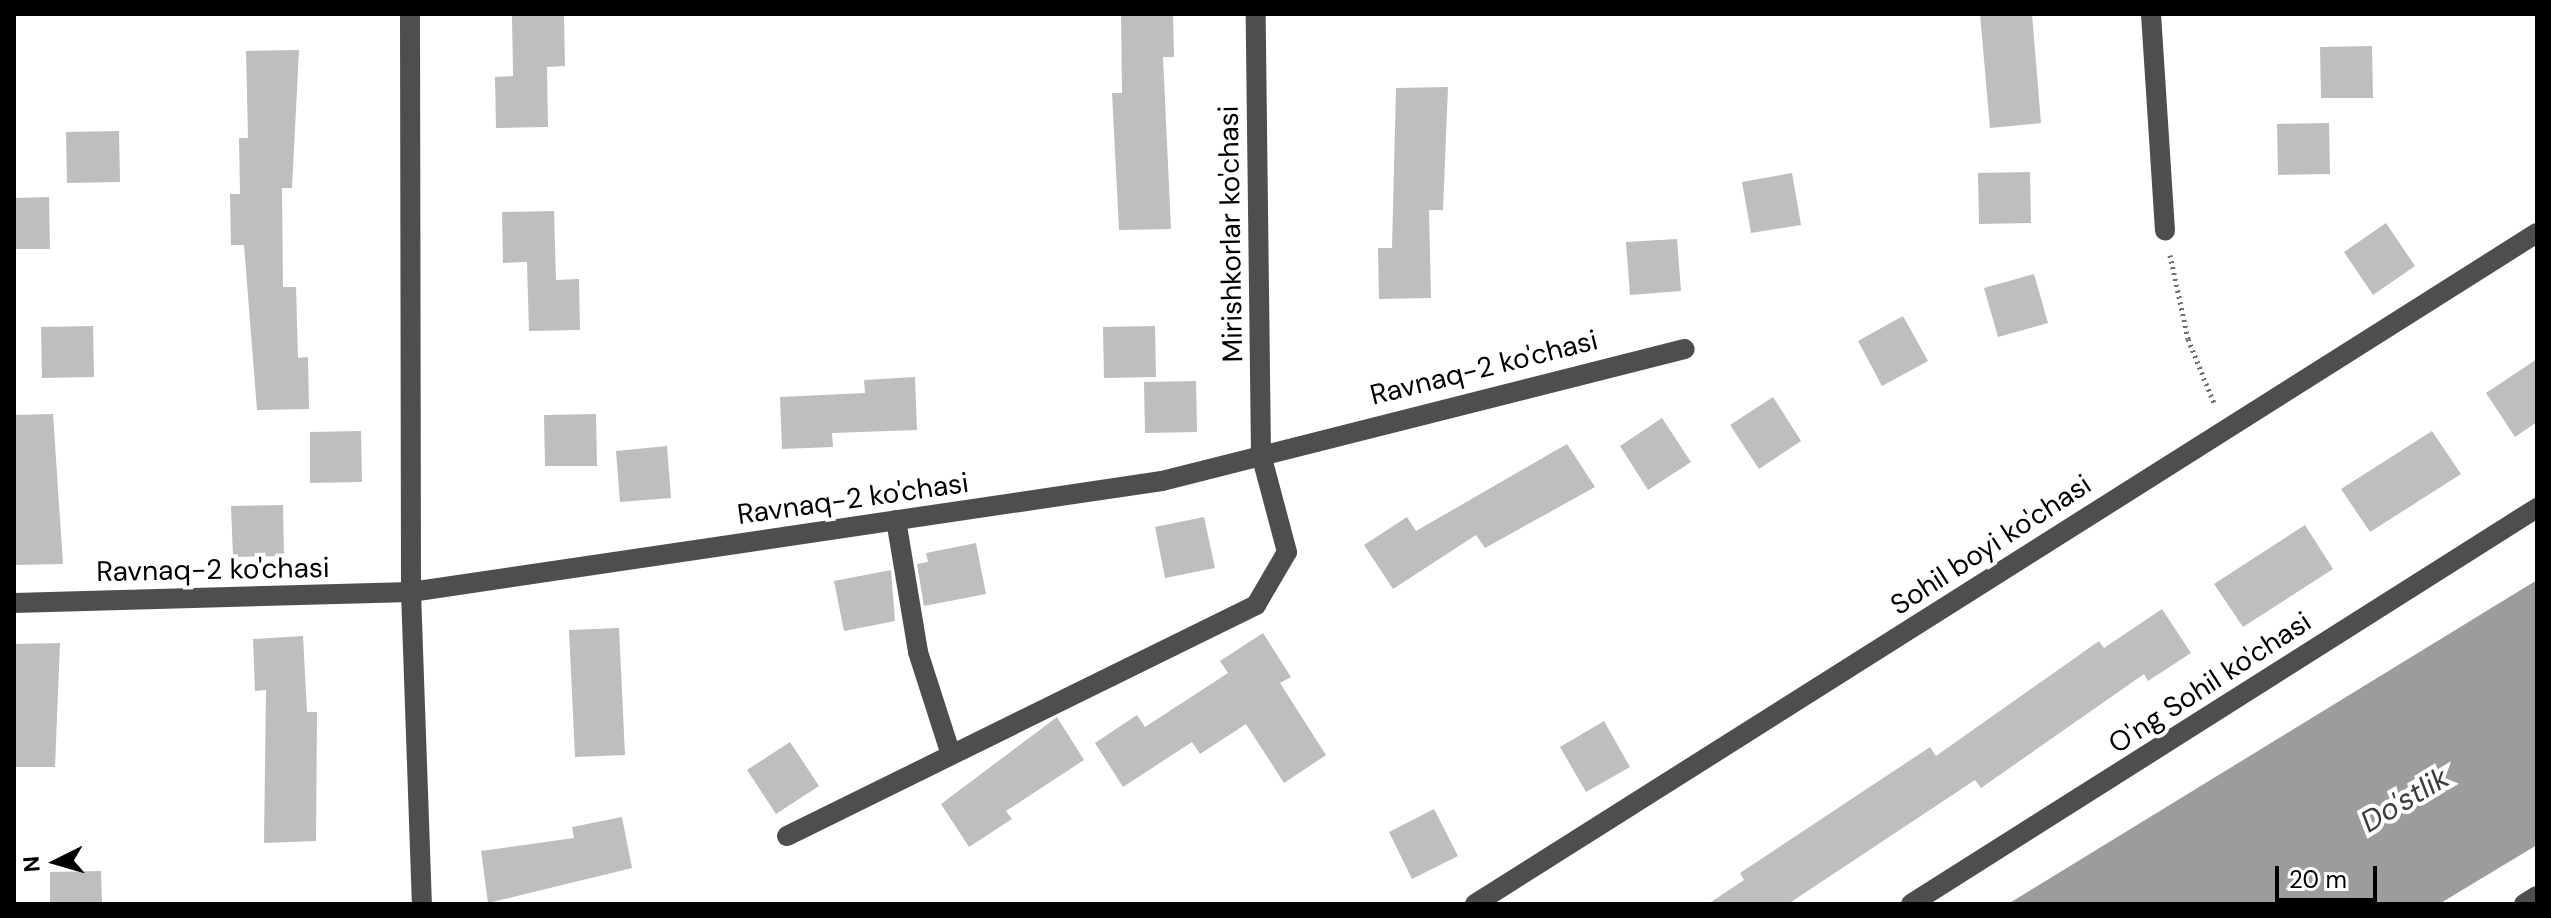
<!DOCTYPE html>
<html>
<head>
<meta charset="utf-8">
<style>
	body { margin:0 }
	#map { position:relative; width:2551px; height:918px; overflow:hidden; background:#fff; font-family:"DM Sans",sans-serif }
	div>[style] { position:absolute }
	[style*='--x'] { left:calc(var(--x)*1px); top:calc(var(--y)*1px); width:calc(var(--w)*1px); rotate:calc(var(--a)*1deg) }
	.water>* { inset:0; background:#9c9c9c }
	.building>* { inset:0; background:#bebebe }
	.path>* { height:5px; margin-top:-2.5px; transform-origin:0; background:repeating-linear-gradient(90deg,#707070 0 2px,transparent 0 6px) }
	.minor>* { height:20px; margin:-10px; padding:0 10px; transform-origin:10px; border-radius:10px; background:#4e4e4e }
	span { translate:-50% -50%; white-space:nowrap; text-align:center; line-height:1.15; -webkit-text-stroke:8px #fff; paint-order:stroke }
	.street-label { font-size:28px; color:#000 }
	.water-label { font-size:30px; color:#3d3d3d; font-style:italic }
	.frame { position:absolute; inset:0; border:16px solid #000; pointer-events:none }
	.north { position:absolute; left:16px; top:822px; width:80px; height:80px; -webkit-text-stroke:6px #fff; paint-order:stroke; rotate:265deg; font-size:22px; font-weight:700; line-height:32px; text-align:center; color:#000 }
	.north::after { content:''; display:block; margin:auto; width:28px; height:36px; background:#000; clip-path:polygon(50% 0,100% 100%,50% 72%,0 100%) }
	.scale { position:absolute; left:2275px; top:866px; width:102px; height:36px; box-sizing:border-box; border:4px solid #000; border-top:0; padding-left:10px; font-size:24px; line-height:28px; white-space:nowrap; color:#000; -webkit-text-stroke:6px #fff; paint-order:stroke }
</style>
</head>
<body>
<div id="map">
	<div class="water">
		<i style="clip-path:polygon(2537px 580px,2537px 845px,2439px 904px,2008px 904px)"></i>
	</div>
	<div class="building">
		<i style="clip-path:polygon(1121px 14px,1173px 14px,1174px 57px,1163px 57px,1171px 229px,1119px 230px,1112px 93px,1122px 93px)"></i>
		<i style="clip-path:polygon(1980px 14px,2032px 14px,2041px 123px,1990px 128px)"></i>
		<i style="clip-path:polygon(564px 15px,565px 66px,547px 67px,548px 127px,496px 128px,495px 77px,513px 76px,512px 16px)"></i>
		<i style="clip-path:polygon(2372px 46px,2373px 98px,2321px 98px,2320px 47px)"></i>
		<i style="clip-path:polygon(299px 50px,292px 188px,282px 188px,283px 287px,296px 287px,298px 358px,308px 357px,309px 409px,257px 410px,244px 245px,231px 245px,230px 194px,240px 194px,239px 138px,248px 138px,246px 51px)"></i>
		<i style="clip-path:polygon(1448px 87px,1443px 210px,1429px 210px,1431px 298px,1379px 299px,1378px 248px,1392px 248px,1396px 88px)"></i>
		<i style="clip-path:polygon(2329px 123px,2330px 174px,2278px 175px,2277px 124px)"></i>
		<i style="clip-path:polygon(119px 131px,120px 182px,67px 183px,66px 132px)"></i>
		<i style="clip-path:polygon(2030px 172px,2031px 223px,1979px 224px,1978px 173px)"></i>
		<i style="clip-path:polygon(1792px 173px,1801px 225px,1751px 233px,1742px 182px)"></i>
		<i style="clip-path:polygon(49px 197px,50px 249px,14px 249px,14px 198px)"></i>
		<i style="clip-path:polygon(554px 211px,556px 280px,579px 279px,580px 330px,529px 331px,527px 262px,503px 263px,502px 212px)"></i>
		<i style="clip-path:polygon(2386px 223px,2415px 266px,2373px 295px,2344px 252px)"></i>
		<i style="clip-path:polygon(1677px 239px,1681px 291px,1630px 295px,1626px 242px)"></i>
		<i style="clip-path:polygon(2034px 274px,2048px 323px,1998px 337px,1984px 288px)"></i>
		<i style="clip-path:polygon(1903px 316px,1928px 361px,1882px 386px,1858px 341px)"></i>
		<i style="clip-path:polygon(93px 326px,94px 377px,42px 378px,41px 327px)"></i>
		<i style="clip-path:polygon(1155px 326px,1156px 377px,1104px 378px,1103px 327px)"></i>
		<i style="clip-path:polygon(2537px 359px,2537px 422px,2515px 437px,2486px 393px)"></i>
		<i style="clip-path:polygon(915px 377px,917px 430px,832px 433px,833px 447px,782px 449px,780px 397px,865px 393px,864px 380px)"></i>
		<i style="clip-path:polygon(1196px 381px,1197px 432px,1145px 433px,1144px 382px)"></i>
		<i style="clip-path:polygon(1773px 397px,1801px 441px,1759px 469px,1730px 425px)"></i>
		<i style="clip-path:polygon(53px 414px,63px 564px,14px 565px,14px 415px)"></i>
		<i style="clip-path:polygon(596px 414px,597px 466px,545px 466px,544px 415px)"></i>
		<i style="clip-path:polygon(1662px 418px,1691px 462px,1648px 490px,1620px 446px)"></i>
		<i style="clip-path:polygon(361px 431px,362px 482px,310px 483px,310px 432px)"></i>
		<i style="clip-path:polygon(2432px 431px,2461px 474px,2370px 532px,2341px 489px)"></i>
		<i style="clip-path:polygon(1567px 444px,1595px 487px,1485px 548px,1476px 535px,1393px 589px,1364px 545px,1407px 517px,1416px 531px)"></i>
		<i style="clip-path:polygon(667px 446px,671px 498px,620px 502px,616px 451px)"></i>
		<i style="clip-path:polygon(283px 505px,284px 556px,233px 557px,231px 506px)"></i>
		<i style="clip-path:polygon(1204px 517px,1215px 568px,1165px 578px,1155px 527px)"></i>
		<i style="clip-path:polygon(2305px 525px,2333px 569px,2243px 627px,2214px 584px)"></i>
		<i style="clip-path:polygon(976px 543px,986px 594px,924px 606px,917px 564px,928px 562px,926px 553px)"></i>
		<i style="clip-path:polygon(891px 570px,895px 621px,844px 631px,834px 581px)"></i>
		<i style="clip-path:polygon(2162px 609px,2191px 653px,2148px 681px,2144px 674px,1981px 788px,1975px 780px,1788px 904px,1708px 904px,1744px 880px,1740px 873px,1930px 747px,1936px 756px,2099px 641px,2104px 648px)"></i>
		<i style="clip-path:polygon(619px 628px,625px 755px,575px 757px,569px 630px)"></i>
		<i style="clip-path:polygon(1263px 633px,1291px 677px,1280px 683px,1326px 755px,1284px 783px,1246px 724px,1200px 754px,1192px 742px,1123px 787px,1095px 743px,1137px 715px,1145px 727px,1228px 673px,1220px 661px)"></i>
		<i style="clip-path:polygon(303px 636px,307px 712px,317px 712px,316px 841px,264px 843px,266px 690px,255px 691px,253px 639px)"></i>
		<i style="clip-path:polygon(60px 643px,55px 767px,14px 767px,14px 644px)"></i>
		<i style="clip-path:polygon(1057px 717px,1084px 760px,1006px 811px,1012px 819px,969px 847px,941px 804px)"></i>
		<i style="clip-path:polygon(1604px 721px,1630px 767px,1586px 792px,1560px 747px)"></i>
		<i style="clip-path:polygon(790px 742px,819px 786px,776px 814px,747px 770px)"></i>
		<i style="clip-path:polygon(1434px 809px,1458px 856px,1412px 879px,1389px 832px)"></i>
		<i style="clip-path:polygon(622px 817px,632px 868px,488px 903px,481px 851px,574px 838px,572px 827px)"></i>
		<i style="clip-path:polygon(101px 871px,102px 904px,50px 904px,50px 872px)"></i>
	</div>
	<div class="path">
		<i style="--x:2170;--y:255;--w:86;--a:77.9"></i>
		<i style="--x:2188;--y:339;--w:71;--a:67.8"></i>
	</div>
	<div class="minor">
		<i style="--x:410;--y:14;--w:578;--a:89.9"></i>
		<i style="--x:411;--y:592;--w:312;--a:88"></i>
		<i style="--x:2151;--y:14;--w:217;--a:86.3"></i>
		<i style="--x:896;--y:520;--w:134;--a:80.5"></i>
		<i style="--x:918;--y:652;--w:108;--a:72.2"></i>
		<i style="--x:14;--y:603;--w:397;--a:-1.6"></i>
		<i style="--x:411;--y:592;--w:759;--a:-8.41"></i>
		<i style="--x:1162;--y:481;--w:539;--a:-14.17"></i>
		<i style="--x:787;--y:836;--w:523;--a:-26.22"></i>
		<i style="--x:1256;--y:605;--w:61;--a:-59.7"></i>
		<i style="--x:1287;--y:552;--w:101;--a:-104.9"></i>
		<i style="--x:1261;--y:454;--w:440;--a:-90.7"></i>
		<i style="--x:1475;--y:904;--w:1256;--a:-32.29"></i>
		<i style="--x:1911;--y:904;--w:741;--a:-32.32"></i>
		<i style="--x:2524;--y:904;--w:15;--a:-32"></i>
	</div>
	<div class="street-label">
		<span style="left:1231px;top:234px;rotate:-91deg">Mirishkorlar ko'chasi</span>
		<span style="left:1484px;top:368px;rotate:-14deg">Ravnaq-2 ko'chasi</span>
		<span style="left:853px;top:499px;rotate:-8deg">Ravnaq-2 ko'chasi</span>
		<span style="left:1991px;top:545px;rotate:-33deg">Sohil boyi ko'chasi</span>
		<span style="left:213px;top:570px;rotate:-1deg">Ravnaq-2 ko'chasi</span>
		<span style="left:2210px;top:683px;rotate:-33deg">O'ng Sohil ko'chasi</span>
	</div>
	<div class="water-label">
		<span style="left:2405px;top:800px;rotate:-31deg">Do'stlik</span>
	</div>
	<div class="frame"></div>
	<div class="north">N</div>
	<div class="scale">20 m</div>
</div>
</body>
</html>
